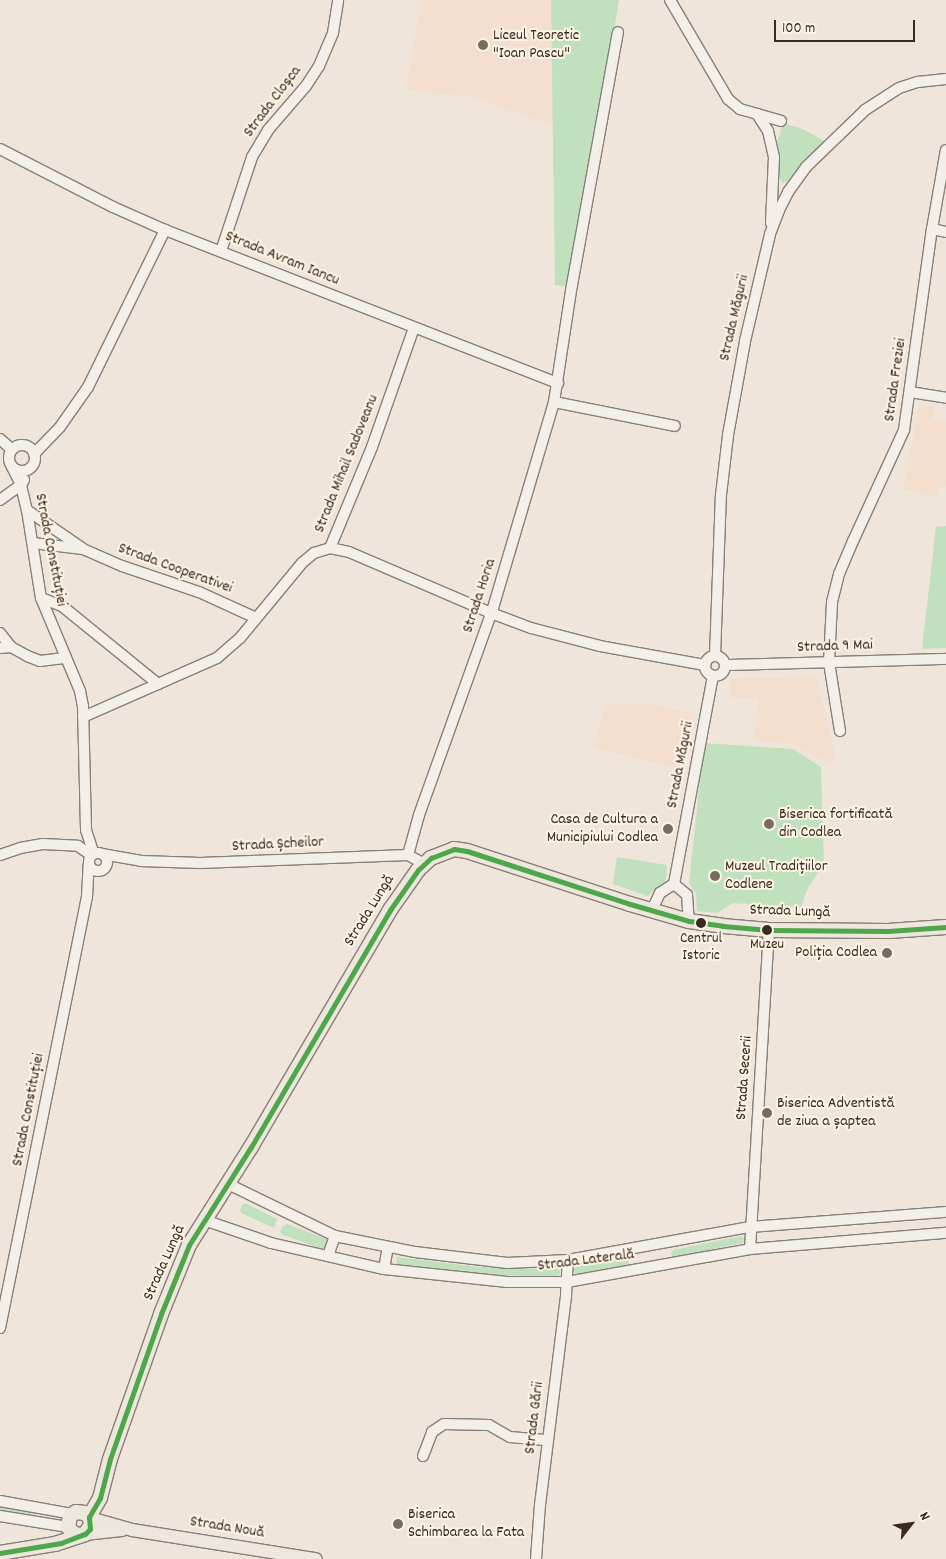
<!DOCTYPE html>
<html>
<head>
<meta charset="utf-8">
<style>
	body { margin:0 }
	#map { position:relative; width:946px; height:1559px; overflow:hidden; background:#f0e5db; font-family:Dekko,sans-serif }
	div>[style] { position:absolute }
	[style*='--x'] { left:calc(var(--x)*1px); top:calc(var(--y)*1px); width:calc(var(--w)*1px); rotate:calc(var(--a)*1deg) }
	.built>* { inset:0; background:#f4dfce }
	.green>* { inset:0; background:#c1e0be }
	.roads { filter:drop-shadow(1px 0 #887f78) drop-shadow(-1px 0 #887f78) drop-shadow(0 1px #887f78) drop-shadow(0 -1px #887f78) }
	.minor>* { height:10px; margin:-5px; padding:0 5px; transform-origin:5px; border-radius:5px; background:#f4f0e9 }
	.minor>.ring { margin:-5px; padding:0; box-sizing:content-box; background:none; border:10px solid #f4f0e9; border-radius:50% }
	.major>* { height:12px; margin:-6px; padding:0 6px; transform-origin:6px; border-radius:6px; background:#ede7dd }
	.highway>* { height:14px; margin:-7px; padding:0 7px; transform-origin:7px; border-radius:7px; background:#ede7dd }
	.bus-1>* { height:5px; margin:-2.5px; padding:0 2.5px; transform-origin:2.5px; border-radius:2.5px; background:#4ea74b }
	.dots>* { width:14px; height:14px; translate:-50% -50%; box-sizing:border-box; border:2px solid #fcf5e5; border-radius:50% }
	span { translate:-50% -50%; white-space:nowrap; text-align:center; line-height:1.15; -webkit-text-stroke:4px #fcf5e5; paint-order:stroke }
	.bus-label { font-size:15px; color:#3b2a1e }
	.poi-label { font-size:16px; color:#3b2a1e }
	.left { translate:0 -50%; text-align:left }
	.right { translate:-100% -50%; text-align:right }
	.street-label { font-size:16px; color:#3b2a1e }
	.north { position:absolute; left:886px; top:1499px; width:50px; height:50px; -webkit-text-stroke:4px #fcf5e5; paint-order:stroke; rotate:60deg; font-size:14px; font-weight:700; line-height:20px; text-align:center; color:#3b2a1e }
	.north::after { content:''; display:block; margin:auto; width:18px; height:22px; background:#3b2a1e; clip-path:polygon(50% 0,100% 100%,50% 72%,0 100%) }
	.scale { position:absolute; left:774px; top:20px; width:141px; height:22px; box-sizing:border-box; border:2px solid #3b2a1e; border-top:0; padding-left:6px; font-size:15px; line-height:18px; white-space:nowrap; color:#3b2a1e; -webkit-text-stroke:4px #fcf5e5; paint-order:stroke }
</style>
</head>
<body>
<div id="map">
	<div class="built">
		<i style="clip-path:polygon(421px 0,551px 0,553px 125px,473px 97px,406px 90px)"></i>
		<i style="clip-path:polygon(919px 405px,935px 407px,933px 420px,946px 421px,946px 486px,939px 487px,936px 496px,903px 489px)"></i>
		<i style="clip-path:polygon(816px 676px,836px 760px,831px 764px,793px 744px,754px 741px,758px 698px,730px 698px,730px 679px)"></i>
		<i style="clip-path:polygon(650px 704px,693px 713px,682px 769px,594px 748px,604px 705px)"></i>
	</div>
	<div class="green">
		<i style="clip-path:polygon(551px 0,619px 0,572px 285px,563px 286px,555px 285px)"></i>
		<i style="clip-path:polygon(783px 123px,803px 129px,824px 141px,789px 181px,783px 183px,777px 177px,777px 143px)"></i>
		<i style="clip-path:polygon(946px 526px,946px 648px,922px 649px,936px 527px)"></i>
		<i style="clip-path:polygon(704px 743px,793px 749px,821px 767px,824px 863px,807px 890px,801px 907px,733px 903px,717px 913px,697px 911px,696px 894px,689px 883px)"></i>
		<i style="clip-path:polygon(617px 857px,667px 865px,666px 881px,648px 896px,613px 884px)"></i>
		<i style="clip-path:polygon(243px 1204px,247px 1204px,277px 1219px,274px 1228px,241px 1213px,240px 1210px)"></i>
		<i style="clip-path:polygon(287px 1224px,326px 1239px,328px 1241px,326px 1247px,322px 1249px,283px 1235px,280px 1232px,283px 1226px)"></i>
		<i style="clip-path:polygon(741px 1236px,744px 1239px,743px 1243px,673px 1257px,671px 1254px,673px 1250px)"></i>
		<i style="clip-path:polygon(397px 1257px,478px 1267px,558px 1269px,561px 1273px,557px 1276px,538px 1276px,475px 1275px,396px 1264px)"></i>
		<i style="clip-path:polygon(627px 1258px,629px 1265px,576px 1274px,573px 1271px,575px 1267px)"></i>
		<i style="clip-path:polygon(0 1507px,34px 1513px,35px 1517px,0 1512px)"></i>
	</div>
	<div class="roads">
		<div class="minor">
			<i style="--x:670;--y:0;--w:115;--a:59.6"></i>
			<i style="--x:728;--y:99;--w:16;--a:40"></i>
			<i style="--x:740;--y:109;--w:18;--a:16"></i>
			<i style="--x:757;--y:114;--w:20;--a:57"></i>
			<i style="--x:768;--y:131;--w:27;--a:77"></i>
			<i style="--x:774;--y:157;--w:66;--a:92.6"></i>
			<i style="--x:757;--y:114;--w:25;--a:16"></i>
			<i style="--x:0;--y:149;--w:127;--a:27.2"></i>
			<i style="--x:113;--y:207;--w:57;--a:23.9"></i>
			<i style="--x:165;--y:230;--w:422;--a:21.3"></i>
			<i style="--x:932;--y:229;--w:14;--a:12"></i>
			<i style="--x:221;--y:251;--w:99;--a:-71.7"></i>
			<i style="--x:252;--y:157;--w:31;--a:-59"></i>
			<i style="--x:268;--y:130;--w:58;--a:-49.2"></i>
			<i style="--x:306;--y:86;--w:24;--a:-57"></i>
			<i style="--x:319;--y:66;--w:36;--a:-67"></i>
			<i style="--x:333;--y:33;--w:33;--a:-81"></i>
			<i style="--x:910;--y:392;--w:36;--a:9"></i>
			<i style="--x:554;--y:402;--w:123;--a:11.2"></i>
			<i style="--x:0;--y:439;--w:15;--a:42"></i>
			<i class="ring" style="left:9px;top:445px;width:16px;height:16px"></i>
			<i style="--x:34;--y:454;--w:37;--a:-46"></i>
			<i style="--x:60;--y:427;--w:49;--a:-55"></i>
			<i style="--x:88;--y:387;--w:175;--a:-63.9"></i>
			<i style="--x:12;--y:467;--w:20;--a:63"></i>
			<i style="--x:21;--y:485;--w:26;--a:77"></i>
			<i style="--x:27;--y:510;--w:89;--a:81"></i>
			<i style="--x:41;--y:598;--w:101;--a:67.2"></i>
			<i style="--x:80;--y:691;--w:15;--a:79"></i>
			<i style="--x:83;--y:706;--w:124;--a:88.6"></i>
			<i style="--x:86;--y:830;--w:25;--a:72"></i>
			<i style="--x:0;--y:500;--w:26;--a:-36"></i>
			<i style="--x:21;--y:485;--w:6;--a:-59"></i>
			<i style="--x:27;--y:510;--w:67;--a:34.6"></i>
			<i style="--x:33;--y:543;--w:50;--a:6.8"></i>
			<i style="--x:83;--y:549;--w:43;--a:23.6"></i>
			<i style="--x:122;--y:566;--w:81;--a:18.7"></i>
			<i style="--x:199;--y:592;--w:63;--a:24.5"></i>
			<i style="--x:330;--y:548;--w:109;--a:-67.4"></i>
			<i style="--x:372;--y:447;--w:126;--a:-70.6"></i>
			<i style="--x:41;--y:598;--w:22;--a:21"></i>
			<i style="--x:62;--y:606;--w:124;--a:39.1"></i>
			<i style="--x:0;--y:633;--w:18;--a:52"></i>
			<i style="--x:0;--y:648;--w:11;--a:-5"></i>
			<i style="--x:11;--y:647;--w:18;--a:29"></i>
			<i style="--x:27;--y:656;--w:14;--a:21"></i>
			<i style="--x:40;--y:661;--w:26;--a:-7"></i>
			<i class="ring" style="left:705px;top:656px;width:10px;height:10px"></i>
			<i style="--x:715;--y:656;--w:161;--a:-87.9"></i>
			<i style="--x:721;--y:495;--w:60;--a:-83.3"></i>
			<i style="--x:728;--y:435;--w:96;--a:-79.7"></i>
			<i style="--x:745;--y:341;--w:110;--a:-76.8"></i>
			<i style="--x:770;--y:234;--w:26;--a:-69"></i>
			<i style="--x:779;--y:210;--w:20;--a:-63"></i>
			<i style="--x:788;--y:192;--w:31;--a:-54"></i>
			<i style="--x:806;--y:167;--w:82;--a:-44"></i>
			<i style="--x:865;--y:110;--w:40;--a:-32.9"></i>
			<i style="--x:899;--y:88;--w:20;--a:-18"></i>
			<i style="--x:918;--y:82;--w:28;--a:-6"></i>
			<i style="--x:725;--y:665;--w:221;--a:-1.6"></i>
			<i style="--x:83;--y:717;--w:146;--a:-23.8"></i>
			<i style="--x:217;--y:658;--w:30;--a:-41"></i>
			<i style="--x:240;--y:638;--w:97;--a:-50.4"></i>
			<i style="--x:302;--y:563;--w:16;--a:-40"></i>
			<i style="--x:314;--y:553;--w:17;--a:-17"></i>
			<i style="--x:330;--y:548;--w:19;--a:12"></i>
			<i style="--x:349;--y:552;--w:155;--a:23.2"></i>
			<i style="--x:491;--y:613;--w:43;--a:20.6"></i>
			<i style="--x:531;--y:628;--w:71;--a:14.6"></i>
			<i style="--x:600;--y:646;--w:107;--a:10.3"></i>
			<i style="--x:840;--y:731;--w:70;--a:-99.1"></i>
			<i style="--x:829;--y:662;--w:60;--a:-87.1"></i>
			<i style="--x:832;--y:602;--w:29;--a:-76"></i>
			<i style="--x:839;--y:574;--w:36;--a:-67"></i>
			<i style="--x:853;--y:541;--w:122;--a:-65.3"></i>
			<i style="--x:904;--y:430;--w:203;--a:-82.1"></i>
			<i style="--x:932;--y:229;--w:80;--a:-80"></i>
			<i class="ring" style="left:89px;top:853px;width:8px;height:8px"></i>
			<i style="--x:102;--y:854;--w:40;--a:10"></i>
			<i style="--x:141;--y:861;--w:59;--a:1.9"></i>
			<i style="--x:200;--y:863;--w:208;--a:-2.2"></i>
			<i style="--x:408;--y:855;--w:18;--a:29"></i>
			<i style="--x:0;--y:855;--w:21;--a:-19"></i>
			<i style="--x:20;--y:848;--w:23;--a:-10"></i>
			<i style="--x:43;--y:844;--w:35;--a:3"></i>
			<i style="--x:78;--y:846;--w:16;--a:35"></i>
			<i style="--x:408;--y:855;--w:41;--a:-74.6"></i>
			<i style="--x:419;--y:815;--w:220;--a:-70.3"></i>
			<i style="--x:493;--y:608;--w:215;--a:-73.5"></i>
			<i style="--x:554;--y:402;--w:118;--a:-81.3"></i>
			<i style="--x:572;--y:285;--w:257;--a:-79.7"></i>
			<i style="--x:674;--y:884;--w:212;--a:-79.4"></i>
			<i style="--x:674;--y:884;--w:17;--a:40"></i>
			<i style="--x:687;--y:895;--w:26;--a:86"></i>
			<i style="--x:652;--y:910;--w:19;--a:-65"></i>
			<i style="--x:660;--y:893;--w:17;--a:-33"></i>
			<i style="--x:228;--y:1184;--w:119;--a:25.9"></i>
			<i style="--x:335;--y:1236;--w:82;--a:11.3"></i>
			<i style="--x:415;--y:1252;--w:93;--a:6.8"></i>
			<i style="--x:507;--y:1263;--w:61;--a:-2.8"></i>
			<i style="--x:568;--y:1260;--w:185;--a:-10.3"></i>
			<i style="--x:750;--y:1227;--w:197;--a:-4.4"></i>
			<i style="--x:204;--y:1220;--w:71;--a:18.9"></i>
			<i style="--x:271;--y:1243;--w:116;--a:13"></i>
			<i style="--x:384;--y:1269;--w:124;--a:6"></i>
			<i style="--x:507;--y:1282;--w:60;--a:0"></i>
			<i style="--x:567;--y:1282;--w:186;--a:-10.2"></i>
			<i style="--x:750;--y:1249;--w:197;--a:-4.7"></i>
			<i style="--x:750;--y:1249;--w:320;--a:-86.6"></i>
			<i style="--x:328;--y:1256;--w:21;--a:-71"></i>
			<i style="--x:384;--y:1269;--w:22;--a:-80"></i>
			<i style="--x:0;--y:1328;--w:440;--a:-78.6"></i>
			<i style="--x:87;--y:897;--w:33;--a:-87"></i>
			<i style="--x:423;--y:1456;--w:26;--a:-69"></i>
			<i style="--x:432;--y:1432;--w:14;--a:-34"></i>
			<i style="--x:444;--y:1424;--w:45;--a:1.3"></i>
			<i style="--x:489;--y:1425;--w:24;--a:30"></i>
			<i style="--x:510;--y:1437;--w:38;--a:5"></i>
			<i style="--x:0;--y:1501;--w:73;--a:10.2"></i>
			<i style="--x:0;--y:1516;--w:69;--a:9.2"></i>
			<i style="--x:536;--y:1559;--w:54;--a:-85.8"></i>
			<i style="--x:540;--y:1505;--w:212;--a:-82.9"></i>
			<i style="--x:566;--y:1295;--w:35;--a:-87"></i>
		</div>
		<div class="major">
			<i style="--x:90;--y:1518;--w:44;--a:15.9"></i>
			<i style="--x:132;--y:1530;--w:186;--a:9"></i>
			<i style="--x:85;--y:1534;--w:37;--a:-6"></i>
		</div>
		<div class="highway">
			<i style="--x:89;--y:1517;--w:22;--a:-60"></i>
			<i style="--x:100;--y:1498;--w:40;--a:-75.6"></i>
			<i style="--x:110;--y:1459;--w:154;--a:-70.6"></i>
			<i style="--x:161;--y:1314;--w:74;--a:-67.9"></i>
			<i style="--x:189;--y:1245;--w:116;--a:-57.7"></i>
			<i style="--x:251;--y:1147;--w:275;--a:-59.6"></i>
			<i style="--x:390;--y:910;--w:49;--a:-55"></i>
			<i style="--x:418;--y:870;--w:18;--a:-43"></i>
			<i style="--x:431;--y:858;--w:25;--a:-21"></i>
			<i style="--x:454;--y:849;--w:13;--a:9"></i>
			<i style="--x:467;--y:851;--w:171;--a:18"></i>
			<i style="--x:630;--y:904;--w:61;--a:16.1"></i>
			<i style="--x:689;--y:921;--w:34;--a:8"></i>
			<i style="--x:723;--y:926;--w:46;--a:5"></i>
			<i style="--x:769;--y:930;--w:119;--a:0.5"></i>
			<i style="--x:888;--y:931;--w:58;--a:-3.9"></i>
			<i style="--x:0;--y:1553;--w:56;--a:-9.3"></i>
			<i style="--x:55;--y:1544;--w:32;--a:-18"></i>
			<i style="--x:85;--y:1534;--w:11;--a:-56"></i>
			<i style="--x:91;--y:1525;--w:7;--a:-98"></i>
			<i style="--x:90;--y:1518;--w:7;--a:-135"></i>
			<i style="--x:85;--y:1513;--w:9;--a:-174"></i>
			<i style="--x:76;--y:1512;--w:7;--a:146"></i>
			<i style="--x:70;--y:1516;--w:11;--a:100"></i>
			<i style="--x:68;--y:1527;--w:9;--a:49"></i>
			<i style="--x:74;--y:1534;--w:7;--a:8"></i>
		</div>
	</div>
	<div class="bus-1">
		<i style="--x:0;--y:1553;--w:62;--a:-9.3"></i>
		<i style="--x:61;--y:1543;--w:26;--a:-21"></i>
		<i style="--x:85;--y:1534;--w:7;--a:-45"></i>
		<i style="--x:90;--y:1529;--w:12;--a:-95"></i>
		<i style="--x:89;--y:1517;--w:22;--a:-60"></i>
		<i style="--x:100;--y:1498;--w:40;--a:-75.6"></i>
		<i style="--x:110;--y:1459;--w:154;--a:-70.6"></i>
		<i style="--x:161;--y:1314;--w:74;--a:-67.9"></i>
		<i style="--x:189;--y:1245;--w:116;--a:-57.7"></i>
		<i style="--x:251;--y:1147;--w:275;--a:-59.6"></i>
		<i style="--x:390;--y:910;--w:49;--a:-55"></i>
		<i style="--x:418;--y:870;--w:18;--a:-43"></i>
		<i style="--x:431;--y:858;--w:25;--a:-21"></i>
		<i style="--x:454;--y:849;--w:13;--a:9"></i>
		<i style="--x:467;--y:851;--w:171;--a:18"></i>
		<i style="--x:630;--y:904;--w:61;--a:16.1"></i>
		<i style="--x:689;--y:921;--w:34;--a:8"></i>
		<i style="--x:723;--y:926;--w:46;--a:5"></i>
		<i style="--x:769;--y:930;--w:119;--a:0.5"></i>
		<i style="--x:888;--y:931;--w:58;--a:-3.9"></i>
	</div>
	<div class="dots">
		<i style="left:483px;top:45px;background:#7a6b60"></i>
		<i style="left:769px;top:824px;background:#7a6b60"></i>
		<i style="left:668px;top:829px;background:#7a6b60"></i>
		<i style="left:715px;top:876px;background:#7a6b60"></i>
		<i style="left:701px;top:923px;background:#3b2a1e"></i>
		<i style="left:767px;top:930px;background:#3b2a1e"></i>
		<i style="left:887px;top:953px;background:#7a6b60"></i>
		<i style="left:767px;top:1113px;background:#7a6b60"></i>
		<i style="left:398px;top:1524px;background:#7a6b60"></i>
	</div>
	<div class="bus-label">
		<span style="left:701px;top:948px">Centrul<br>Istoric</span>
		<span style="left:767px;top:946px">Muzeu</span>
	</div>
	<div class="poi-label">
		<span class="left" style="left:493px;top:45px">Liceul Teoretic<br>"Ioan Pascu"</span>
		<span class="left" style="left:779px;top:824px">Biserica fortificată<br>din Codlea</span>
		<span class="right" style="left:658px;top:829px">Casa de Cultura a<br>Municipiului Codlea</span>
		<span class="left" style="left:725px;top:876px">Muzeul Tradițiilor<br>Codlene</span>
		<span class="right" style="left:877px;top:953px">Poliția Codlea</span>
		<span class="left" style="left:777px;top:1113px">Biserica Adventistă<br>de ziua a șaptea</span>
		<span class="left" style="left:408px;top:1524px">Biserica<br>Schimbarea la Fata</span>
	</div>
	<div class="street-label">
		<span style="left:273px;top:102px;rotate:-53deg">Strada Cloșca</span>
		<span style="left:282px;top:259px;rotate:22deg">Strada Avram Iancu</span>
		<span style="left:735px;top:318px;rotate:-77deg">Strada Măgurii</span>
		<span style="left:896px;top:380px;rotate:-82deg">Strada Freziei</span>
		<span style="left:347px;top:464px;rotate:-68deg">Strada Mihail Sadoveanu</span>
		<span style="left:50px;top:550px;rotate:79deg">Strada Constituției</span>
		<span style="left:175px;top:569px;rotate:20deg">Strada Cooperativei</span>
		<span style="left:480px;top:596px;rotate:-72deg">Strada Horia</span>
		<span style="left:835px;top:647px;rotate:-2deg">Strada 9 Mai</span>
		<span style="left:681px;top:765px;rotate:-79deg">Strada Măgurii</span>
		<span style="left:278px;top:845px;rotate:-3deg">Strada Șcheilor</span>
		<span style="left:370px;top:911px;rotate:-58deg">Strada Lungă</span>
		<span style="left:790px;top:912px;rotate:2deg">Strada Lungă</span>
		<span style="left:745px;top:1078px;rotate:-86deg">Strada Secerii</span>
		<span style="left:29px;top:1110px;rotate:-79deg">Strada Constituției</span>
		<span style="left:586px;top:1261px;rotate:-7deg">Strada Laterală</span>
		<span style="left:165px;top:1263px;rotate:-66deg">Strada Lungă</span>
		<span style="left:535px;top:1418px;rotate:-83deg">Strada Gării</span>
		<span style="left:227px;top:1528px;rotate:9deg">Strada Nouă</span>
	</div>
	<div class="north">N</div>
	<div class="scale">100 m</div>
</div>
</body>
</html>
